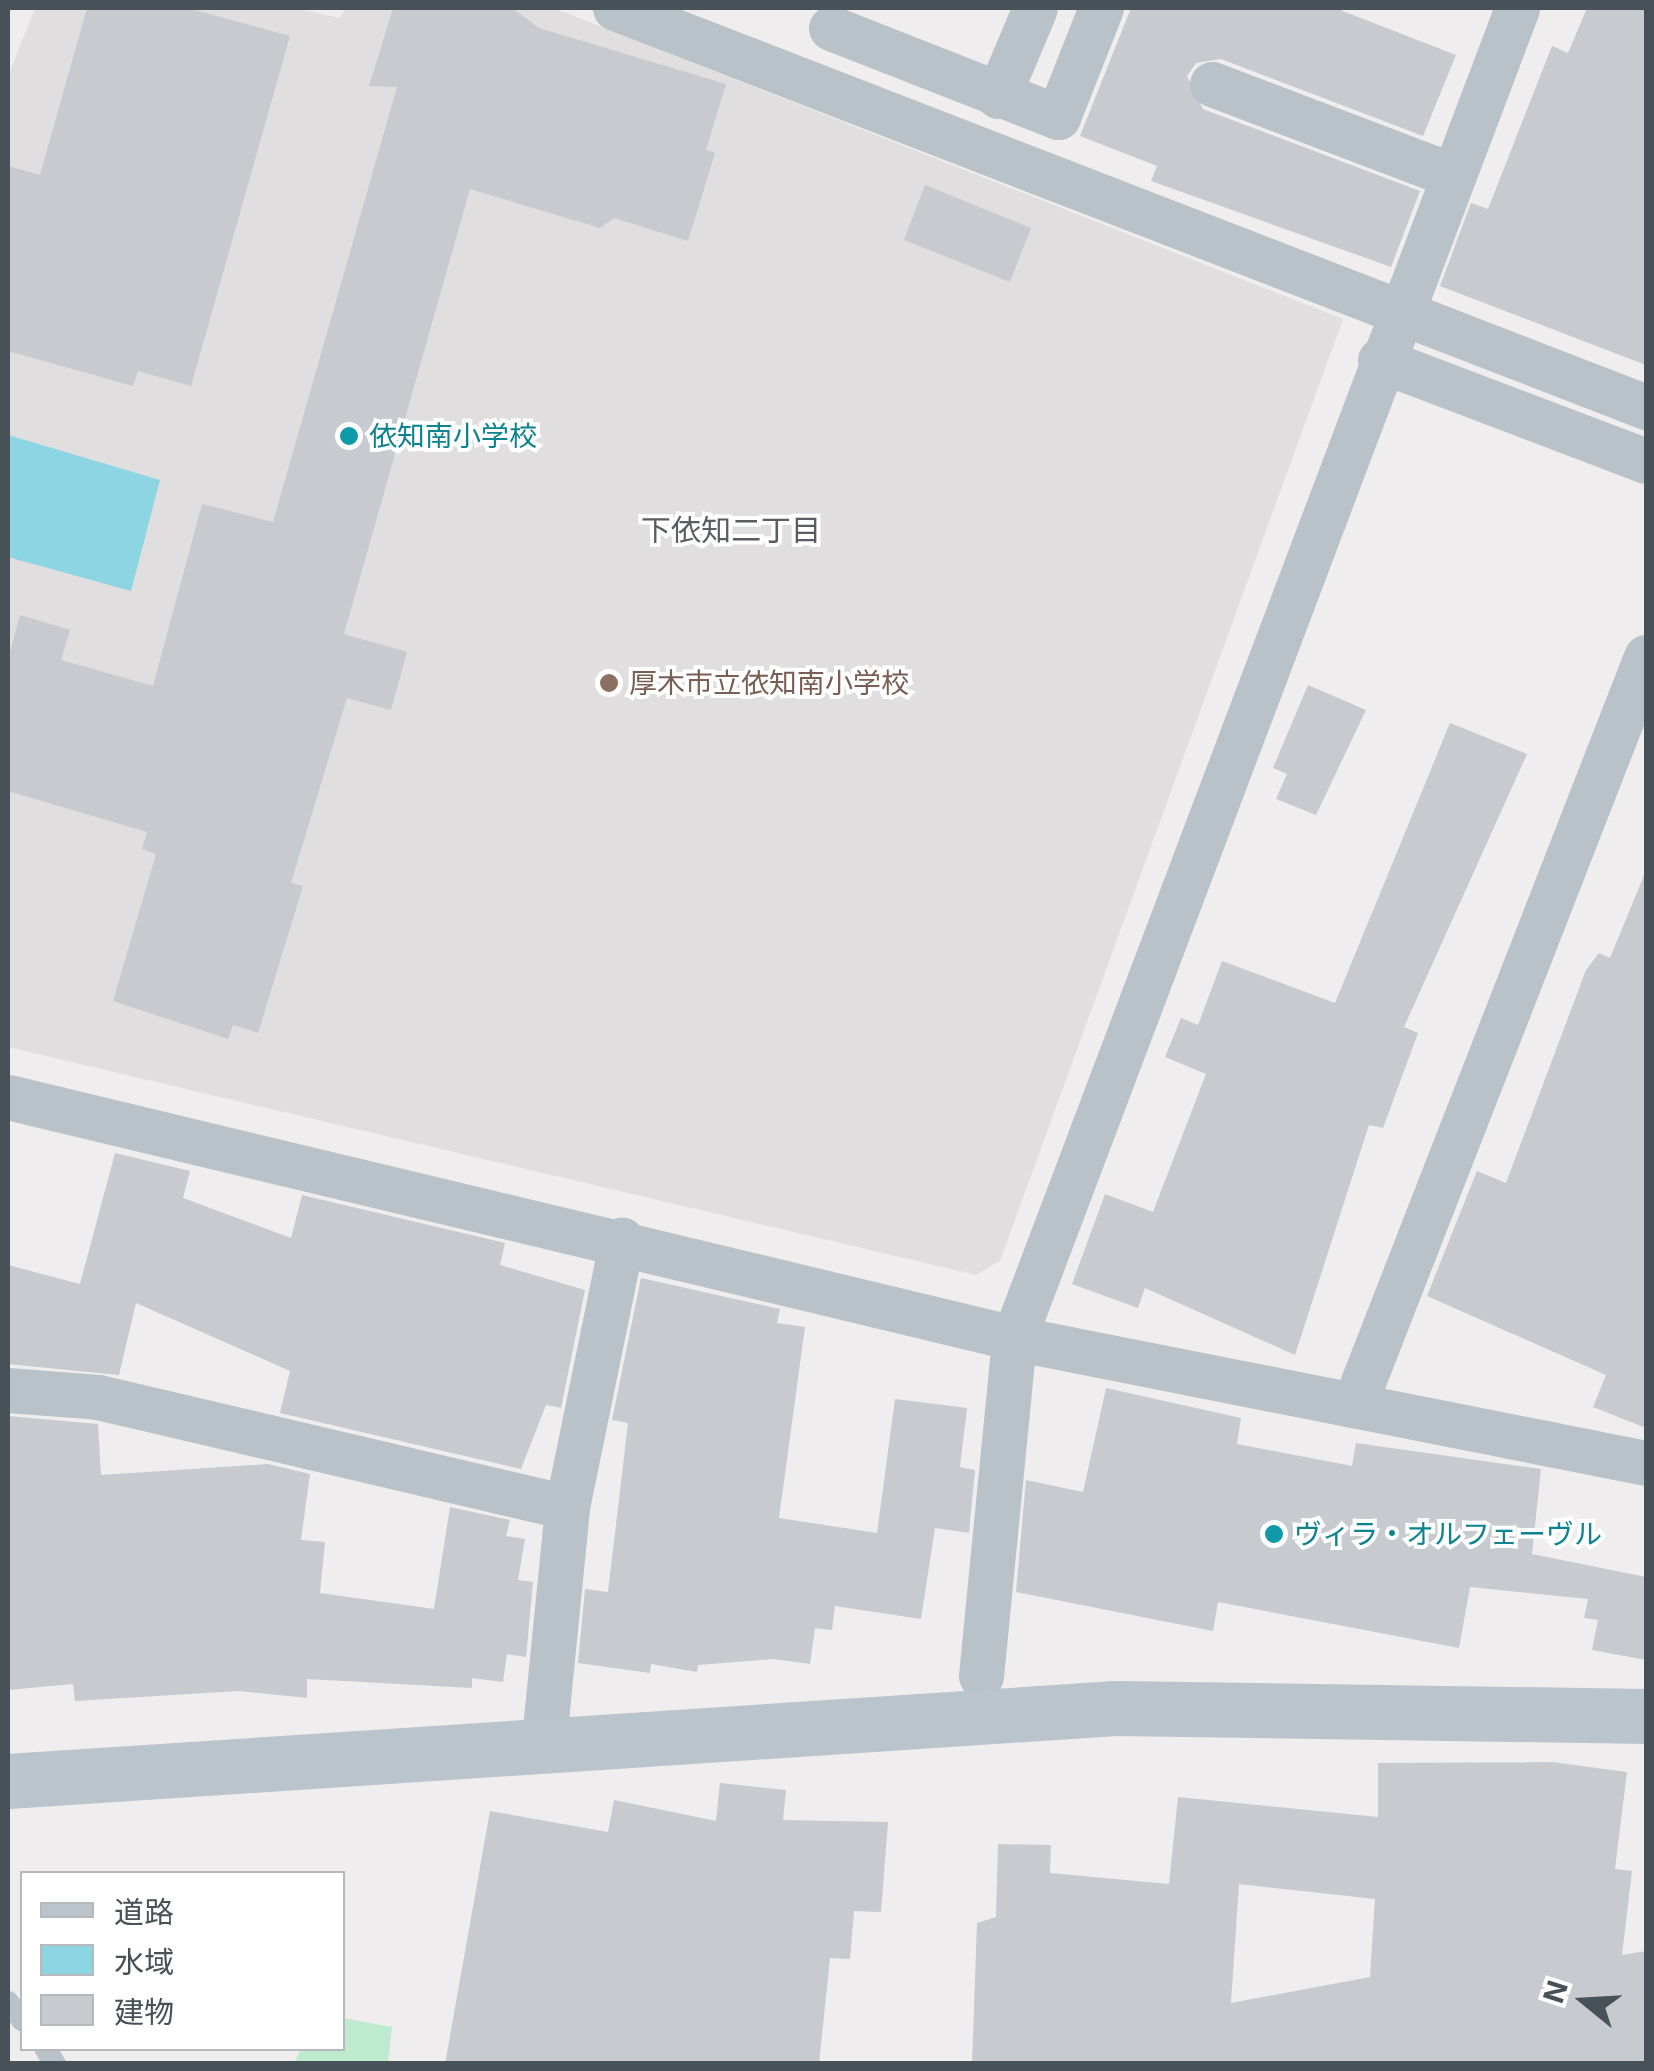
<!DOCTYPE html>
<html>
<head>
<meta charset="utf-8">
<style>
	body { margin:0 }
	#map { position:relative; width:1654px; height:2071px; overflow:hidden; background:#efeded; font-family:Inter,"Noto Sans JP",sans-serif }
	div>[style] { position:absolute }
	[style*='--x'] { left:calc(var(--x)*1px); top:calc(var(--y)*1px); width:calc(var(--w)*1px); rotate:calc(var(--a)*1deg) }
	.education>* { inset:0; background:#e0dede }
	.green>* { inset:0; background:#beeace }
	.water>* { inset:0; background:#8ed5e4 }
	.building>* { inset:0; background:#c7cacf }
	.lane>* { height:22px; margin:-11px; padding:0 11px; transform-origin:11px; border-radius:11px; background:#b9c2c8 }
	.street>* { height:45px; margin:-22.5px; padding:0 22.5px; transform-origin:22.5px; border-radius:22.5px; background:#b9c2c8 }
	.secondary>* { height:55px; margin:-27.5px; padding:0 27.5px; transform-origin:27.5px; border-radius:27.5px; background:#bac4cd }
	.dots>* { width:28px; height:28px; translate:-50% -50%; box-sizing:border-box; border:5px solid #fff; border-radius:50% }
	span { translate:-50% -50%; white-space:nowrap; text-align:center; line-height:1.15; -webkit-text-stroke:8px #fff; paint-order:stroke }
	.culture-label { font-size:28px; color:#0d838f }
	.left { translate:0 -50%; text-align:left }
	.education-label { font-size:28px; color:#785e54 }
	.neighbourhood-label { font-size:30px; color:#5a5d61 }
	.frame { position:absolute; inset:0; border:10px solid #475158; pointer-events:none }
	.legend { position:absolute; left:20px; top:1871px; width:325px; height:180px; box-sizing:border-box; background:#fff; border:2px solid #b5b9bc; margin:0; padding:12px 18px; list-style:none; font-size:30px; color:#475158 }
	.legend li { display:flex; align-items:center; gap:20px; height:50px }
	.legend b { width:50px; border:2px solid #b5b9bc }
	.north { position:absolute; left:1534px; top:1951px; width:100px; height:100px; -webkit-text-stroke:8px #fff; paint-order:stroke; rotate:288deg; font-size:28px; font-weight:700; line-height:40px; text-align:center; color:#475158 }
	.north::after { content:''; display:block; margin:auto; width:35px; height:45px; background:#475158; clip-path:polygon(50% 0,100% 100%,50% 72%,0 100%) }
</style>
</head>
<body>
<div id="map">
	<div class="education">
		<i style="clip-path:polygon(35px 8px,294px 8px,340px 18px,346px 8px,554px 8px,1343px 319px,1000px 1261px,976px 1275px,8px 1047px,8px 76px)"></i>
	</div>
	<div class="green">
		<i style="clip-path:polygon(343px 2018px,392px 2027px,388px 2063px,294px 2063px,301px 2049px,342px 2048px)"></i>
	</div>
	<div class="water">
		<i style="clip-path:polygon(8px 435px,160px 480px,131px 591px,8px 557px)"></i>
	</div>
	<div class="building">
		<i style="clip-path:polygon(87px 8px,187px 8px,290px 36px,191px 386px,138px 371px,133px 386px,8px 351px,8px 166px,40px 175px)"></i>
		<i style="clip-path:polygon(393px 8px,512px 8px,539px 28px,726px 84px,706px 150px,715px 153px,688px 241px,614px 218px,600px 228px,470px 189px,344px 634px,407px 652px,391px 710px,347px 698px,291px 883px,303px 886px,258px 1033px,233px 1025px,228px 1039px,113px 1001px,156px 854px,142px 849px,147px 832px,8px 791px,8px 659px,20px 615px,70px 630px,61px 660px,153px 686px,202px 504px,273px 522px,397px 87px,369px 86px)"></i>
		<i style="clip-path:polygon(1131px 8px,1335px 8px,1456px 55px,1423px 136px,1221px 59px,1196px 63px,1187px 76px,1203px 109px,1420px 191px,1391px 267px,1151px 181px,1157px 166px,1080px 136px)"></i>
		<i style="clip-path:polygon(1587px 8px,1646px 8px,1646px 365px,1440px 286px,1471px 203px,1488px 209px,1552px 46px,1568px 53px)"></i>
		<i style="clip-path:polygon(925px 185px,1031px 228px,1010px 282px,904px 240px)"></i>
		<i style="clip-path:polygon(1308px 685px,1366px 710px,1316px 815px,1276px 799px,1287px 774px,1273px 768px)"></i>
		<i style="clip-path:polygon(1450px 723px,1527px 754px,1404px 1027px,1418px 1033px,1383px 1128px,1369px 1125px,1295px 1355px,1145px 1288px,1138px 1308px,1072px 1284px,1105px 1194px,1153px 1212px,1206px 1074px,1165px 1057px,1181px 1018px,1198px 1025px,1222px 961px,1335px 1003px)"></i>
		<i style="clip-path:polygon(1645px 873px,1646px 873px,1646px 1428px,1593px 1407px,1606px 1375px,1427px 1296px,1477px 1171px,1506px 1183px,1586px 970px,1599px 953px,1610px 958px)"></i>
		<i style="clip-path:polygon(115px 1153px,190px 1171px,183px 1198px,291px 1238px,302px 1195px,505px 1243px,500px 1265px,585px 1290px,561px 1408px,546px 1405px,521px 1469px,280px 1413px,290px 1371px,136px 1303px,119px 1375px,8px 1364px,8px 1265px,80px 1284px)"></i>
		<i style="clip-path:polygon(641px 1278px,780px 1309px,777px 1323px,805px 1327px,779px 1518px,877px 1533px,895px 1399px,967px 1408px,960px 1467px,975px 1470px,969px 1533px,935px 1528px,921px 1619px,835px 1606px,832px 1630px,815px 1628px,810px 1664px,774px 1659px,698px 1665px,697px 1672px,651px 1664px,650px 1673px,578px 1663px,585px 1589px,608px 1592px,628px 1423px,612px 1420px)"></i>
		<i style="clip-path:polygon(1106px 1388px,1241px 1418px,1237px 1444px,1352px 1466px,1356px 1443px,1541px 1469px,1532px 1554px,1646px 1577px,1646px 1660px,1592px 1650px,1598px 1620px,1584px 1618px,1588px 1599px,1470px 1587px,1459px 1648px,1218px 1602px,1213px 1631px,1016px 1592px,1026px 1480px,1083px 1492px)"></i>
		<i style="clip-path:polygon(8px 1416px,98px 1424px,101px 1475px,268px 1464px,310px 1474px,301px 1540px,325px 1542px,320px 1593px,434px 1609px,450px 1507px,510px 1520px,506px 1536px,525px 1539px,518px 1580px,533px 1582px,526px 1657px,507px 1654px,503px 1682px,472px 1678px,472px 1688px,307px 1679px,307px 1698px,239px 1691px,75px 1701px,73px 1684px,8px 1690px)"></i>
		<i style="clip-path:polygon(evenodd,1552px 1762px,1627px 1772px,1615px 1869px,1632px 1871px,1622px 1955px,1646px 1951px,1646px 2064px,972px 2064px,977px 1923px,996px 1917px,998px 1844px,1051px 1845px,1050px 1873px,1169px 1884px,1178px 1797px,1378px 1817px,1378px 1763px,1552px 1762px,1239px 1884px,1375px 1899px,1370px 1977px,1231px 2003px,1239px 1884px)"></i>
		<i style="clip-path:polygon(720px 1783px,786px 1790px,783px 1820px,888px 1822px,881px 1912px,854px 1911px,850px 1959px,830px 1958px,819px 2064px,445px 2064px,490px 1811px,608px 1832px,614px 1800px,716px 1821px)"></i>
	</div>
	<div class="lane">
		<i style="--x:8;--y:2002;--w:23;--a:52"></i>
		<i style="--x:45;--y:2048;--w:19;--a:58"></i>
	</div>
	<div class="street">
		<i style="--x:615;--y:8;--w:1106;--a:21.16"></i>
		<i style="--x:831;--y:28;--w:244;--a:21.4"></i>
		<i style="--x:1058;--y:117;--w:117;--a:-68.5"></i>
		<i style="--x:1212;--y:84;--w:254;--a:20.8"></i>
		<i style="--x:998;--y:96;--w:95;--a:-67.2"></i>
		<i style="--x:1380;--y:360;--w:285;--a:20.8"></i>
		<i style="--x:8;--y:1097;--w:1034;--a:13.47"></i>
		<i style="--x:1014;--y:1338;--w:644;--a:11.19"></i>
		<i style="--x:8;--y:1390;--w:90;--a:4.4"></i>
		<i style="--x:98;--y:1397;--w:482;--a:13.2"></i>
		<i style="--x:1354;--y:1405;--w:803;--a:-68.68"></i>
		<i style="--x:981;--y:1676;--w:340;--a:-84.4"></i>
		<i style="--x:1014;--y:1338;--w:1422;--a:-69.28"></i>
		<i style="--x:544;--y:1739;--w:233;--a:-84.3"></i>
		<i style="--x:567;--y:1507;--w:273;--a:-78.4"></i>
	</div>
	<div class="secondary">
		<i style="--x:8;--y:1781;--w:1110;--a:-3.77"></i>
		<i style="--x:1116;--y:1708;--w:530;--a:0.86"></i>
	</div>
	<div class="dots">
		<i style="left:349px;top:436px;background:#0f9aa8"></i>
		<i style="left:609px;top:683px;background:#8d6e63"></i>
		<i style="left:1274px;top:1534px;background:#0f9aa8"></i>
	</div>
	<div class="culture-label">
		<span class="left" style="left:369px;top:436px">依知南小学校</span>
		<span class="left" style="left:1294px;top:1534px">ヴィラ・オルフェーヴル</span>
	</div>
	<div class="education-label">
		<span class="left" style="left:629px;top:683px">厚木市立依知南小学校</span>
	</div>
	<div class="neighbourhood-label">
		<span style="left:731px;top:530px">下依知二丁目</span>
	</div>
	<div class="frame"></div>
	<ul class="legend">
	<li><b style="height:12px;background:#bac4cd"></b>道路</li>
	<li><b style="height:28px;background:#8ed5e4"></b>水域</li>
	<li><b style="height:28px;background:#c7cacf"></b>建物</li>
	</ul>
	<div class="north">N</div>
</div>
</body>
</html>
